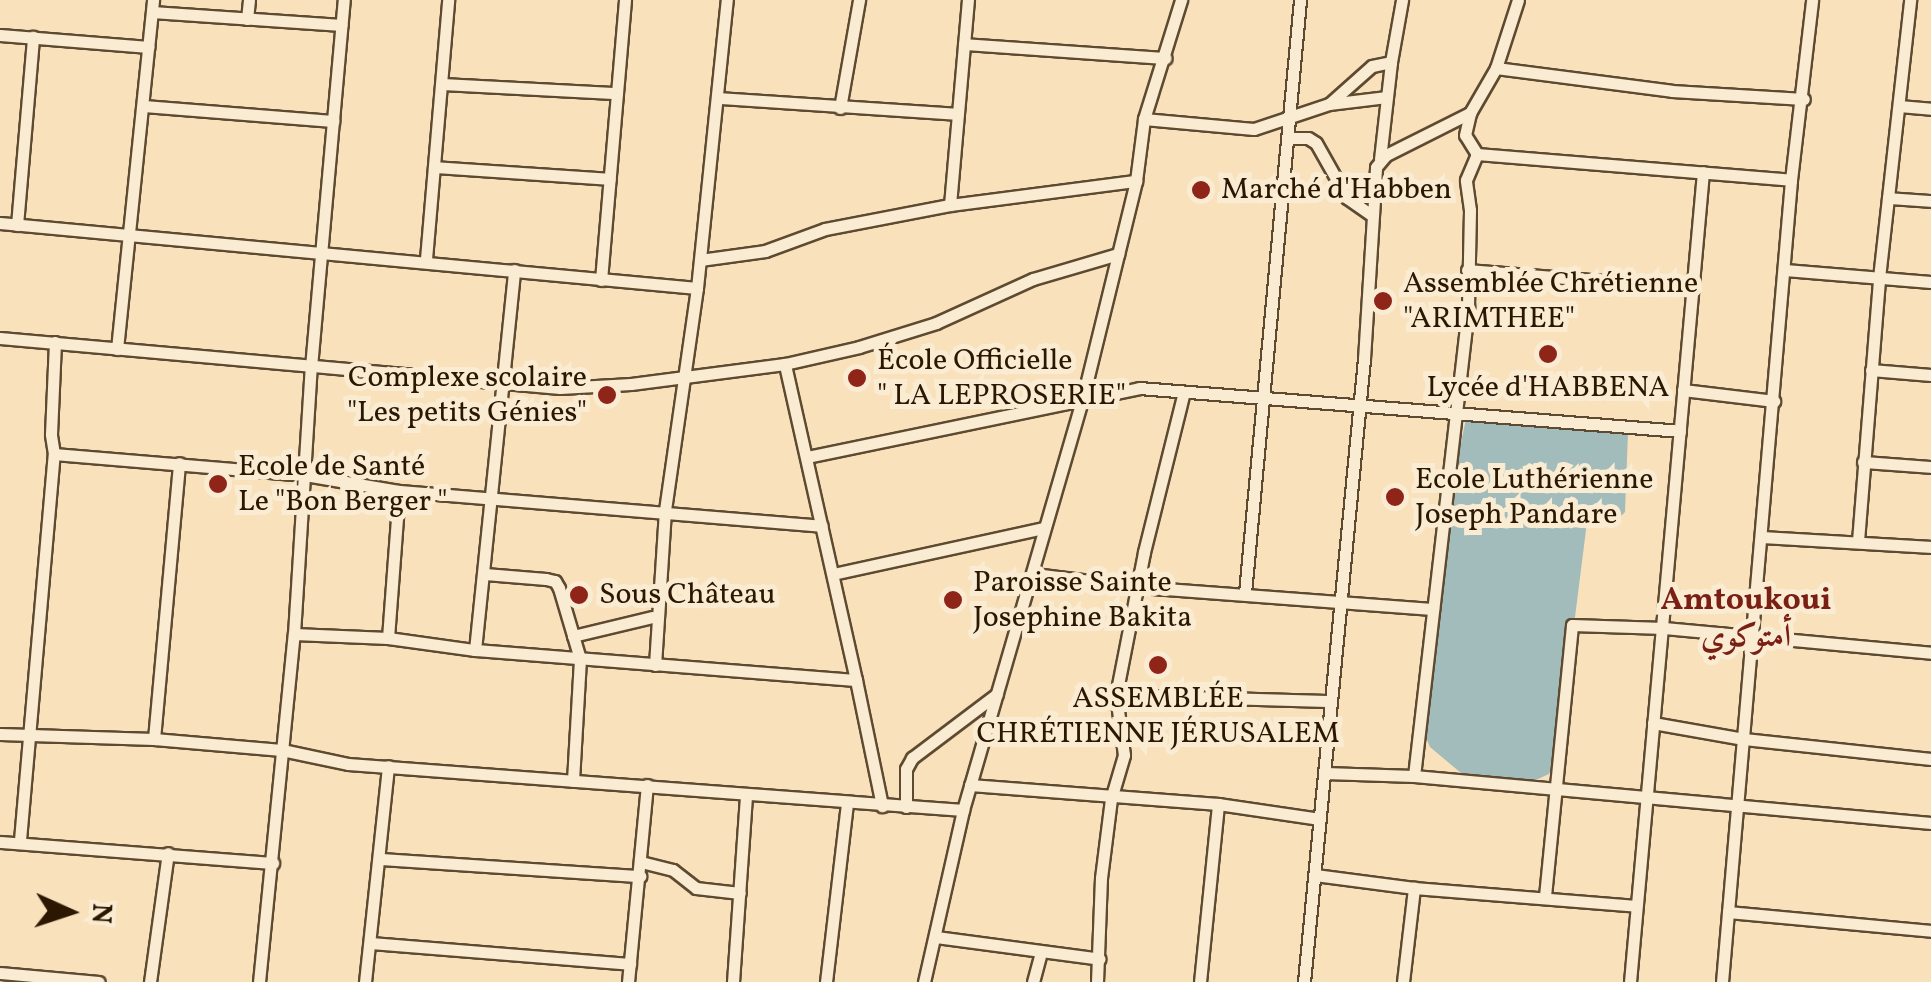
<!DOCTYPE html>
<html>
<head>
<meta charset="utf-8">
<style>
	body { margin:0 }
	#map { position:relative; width:1931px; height:982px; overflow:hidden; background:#f8e1bb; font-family:Vollkorn,Amiri,serif }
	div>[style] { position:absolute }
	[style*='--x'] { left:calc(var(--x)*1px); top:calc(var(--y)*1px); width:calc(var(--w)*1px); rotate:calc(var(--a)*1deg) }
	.water>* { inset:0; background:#a2bbbb }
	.roads { filter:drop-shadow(2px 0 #5e4a30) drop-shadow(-2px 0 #5e4a30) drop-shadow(0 2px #5e4a30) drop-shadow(0 -2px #5e4a30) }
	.minor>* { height:11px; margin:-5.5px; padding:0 5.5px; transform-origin:5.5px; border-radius:5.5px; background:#faecd3 }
	.dots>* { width:28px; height:28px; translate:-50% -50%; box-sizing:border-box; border:5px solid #faecd3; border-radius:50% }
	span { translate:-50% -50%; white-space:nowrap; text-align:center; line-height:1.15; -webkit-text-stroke:10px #faecd3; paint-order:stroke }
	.poi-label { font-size:30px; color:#2b1702 }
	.left { translate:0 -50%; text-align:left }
	.right { translate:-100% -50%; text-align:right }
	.neighbourhood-label { font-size:32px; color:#7a1f14; font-weight:700 }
	.north { position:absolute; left:20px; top:862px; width:100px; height:100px; -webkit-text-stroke:8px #faecd3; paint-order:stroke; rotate:93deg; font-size:28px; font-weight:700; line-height:40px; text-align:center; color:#2b1702 }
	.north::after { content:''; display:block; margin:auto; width:35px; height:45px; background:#2b1702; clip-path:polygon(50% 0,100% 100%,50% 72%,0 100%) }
</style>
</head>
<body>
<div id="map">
	<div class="water">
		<i style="clip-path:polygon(1466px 419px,1628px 433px,1625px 512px,1620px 517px,1591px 510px,1588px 514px,1575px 617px,1562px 659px,1554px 763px,1549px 774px,1538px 779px,1522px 782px,1461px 773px,1430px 747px,1422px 728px,1454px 475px)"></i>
	</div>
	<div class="roads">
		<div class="minor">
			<i style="--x:152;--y:12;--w:190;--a:3.9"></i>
			<i style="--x:247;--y:19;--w:19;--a:-84"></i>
			<i style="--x:0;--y:35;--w:149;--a:4.6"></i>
			<i style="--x:964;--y:44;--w:202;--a:4"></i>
			<i style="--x:1496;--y:68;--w:177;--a:7.4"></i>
			<i style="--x:1672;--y:91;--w:132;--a:3.5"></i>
			<i style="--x:443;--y:84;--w:174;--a:3"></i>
			<i style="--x:719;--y:98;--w:239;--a:3.8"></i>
			<i style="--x:1329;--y:104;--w:58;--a:-6.9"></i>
			<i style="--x:143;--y:106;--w:191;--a:4.5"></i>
			<i style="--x:1899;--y:106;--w:32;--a:5"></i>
			<i style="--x:840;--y:108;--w:110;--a:-80"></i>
			<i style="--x:1144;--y:119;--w:110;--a:5.2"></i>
			<i style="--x:1254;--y:129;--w:79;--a:-18.4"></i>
			<i style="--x:1329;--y:104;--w:57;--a:-41.5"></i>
			<i style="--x:1372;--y:66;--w:19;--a:-12"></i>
			<i style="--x:1391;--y:62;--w:63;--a:-79.9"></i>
			<i style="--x:1290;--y:138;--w:18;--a:0"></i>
			<i style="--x:1308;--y:138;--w:9;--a:32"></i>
			<i style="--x:1316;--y:143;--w:63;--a:60.6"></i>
			<i style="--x:1347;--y:198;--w:28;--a:35"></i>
			<i style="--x:1477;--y:154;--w:315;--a:4.7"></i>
			<i style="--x:1477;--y:154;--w:22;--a:-122"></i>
			<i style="--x:1465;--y:135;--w:23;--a:-77"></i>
			<i style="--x:1470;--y:113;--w:52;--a:-60"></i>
			<i style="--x:1496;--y:68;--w:71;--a:-72.1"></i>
			<i style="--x:1380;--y:159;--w:98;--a:-83.5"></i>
			<i style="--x:434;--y:167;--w:176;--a:3.9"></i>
			<i style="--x:1888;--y:198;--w:43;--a:4"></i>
			<i style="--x:950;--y:205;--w:206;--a:-85"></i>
			<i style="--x:0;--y:223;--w:700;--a:5.33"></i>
			<i style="--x:17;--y:225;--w:189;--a:-85.1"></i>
			<i style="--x:426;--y:259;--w:260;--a:-85.1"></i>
			<i style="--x:700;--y:260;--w:66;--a:-7.9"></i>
			<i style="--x:765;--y:251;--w:64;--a:-20.1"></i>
			<i style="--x:825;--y:229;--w:127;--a:-10.9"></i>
			<i style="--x:950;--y:205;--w:188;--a:-7.4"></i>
			<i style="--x:1467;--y:270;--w:226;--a:4.6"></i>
			<i style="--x:1785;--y:270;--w:146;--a:4.7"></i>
			<i style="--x:601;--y:280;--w:281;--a:-85.1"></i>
			<i style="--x:0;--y:338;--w:562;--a:5.1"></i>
			<i style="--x:560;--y:388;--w:71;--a:-3.2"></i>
			<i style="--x:631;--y:384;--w:155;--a:-7.4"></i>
			<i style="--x:785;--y:364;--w:76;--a:-12.9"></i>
			<i style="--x:859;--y:347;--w:81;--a:-17.3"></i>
			<i style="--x:936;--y:323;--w:107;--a:-24.4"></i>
			<i style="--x:1033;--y:279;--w:89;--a:-16.4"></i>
			<i style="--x:117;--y:349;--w:351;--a:-84.1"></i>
			<i style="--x:1871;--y:370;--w:60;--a:4.8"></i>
			<i style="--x:1683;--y:390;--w:92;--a:6.9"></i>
			<i style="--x:54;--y:454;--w:252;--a:4.8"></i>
			<i style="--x:305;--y:475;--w:95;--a:9.7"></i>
			<i style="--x:399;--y:491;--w:424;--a:4.7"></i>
			<i style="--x:807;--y:457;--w:339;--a:-11.7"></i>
			<i style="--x:1139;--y:388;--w:543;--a:4.54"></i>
			<i style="--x:1863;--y:462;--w:68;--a:4.2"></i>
			<i style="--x:1763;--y:537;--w:168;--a:3.4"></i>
			<i style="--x:1858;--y:541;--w:264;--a:-85.4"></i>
			<i style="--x:1879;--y:278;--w:280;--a:-83.6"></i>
			<i style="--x:485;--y:574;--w:61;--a:4.7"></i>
			<i style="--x:546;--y:579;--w:9;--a:13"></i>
			<i style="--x:555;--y:581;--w:8;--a:60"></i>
			<i style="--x:559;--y:588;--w:74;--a:73.5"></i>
			<i style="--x:580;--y:659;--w:122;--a:93.3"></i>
			<i style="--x:833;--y:574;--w:216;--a:-12.3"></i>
			<i style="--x:1034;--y:574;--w:105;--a:7.1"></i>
			<i style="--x:1138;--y:587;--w:296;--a:4.3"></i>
			<i style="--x:1245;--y:593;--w:596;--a:-84.7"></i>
			<i style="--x:294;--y:634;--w:94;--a:2.4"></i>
			<i style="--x:388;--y:638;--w:88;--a:7.9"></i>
			<i style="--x:475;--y:650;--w:382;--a:4.5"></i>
			<i style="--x:856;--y:680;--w:324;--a:-102.7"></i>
			<i style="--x:573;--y:636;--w:81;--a:-13.5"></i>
			<i style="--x:388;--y:638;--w:147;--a:-85.7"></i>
			<i style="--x:475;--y:650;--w:382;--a:-84.1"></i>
			<i style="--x:655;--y:665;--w:155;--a:-86.3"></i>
			<i style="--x:665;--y:510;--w:224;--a:-81.8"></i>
			<i style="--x:697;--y:288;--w:290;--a:-84.1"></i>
			<i style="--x:856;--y:680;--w:129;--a:78.3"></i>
			<i style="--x:1116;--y:695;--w:214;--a:1.6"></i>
			<i style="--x:1653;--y:723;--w:92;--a:10"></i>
			<i style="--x:1744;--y:739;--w:188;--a:6.1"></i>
			<i style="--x:0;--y:734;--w:154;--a:1.9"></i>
			<i style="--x:154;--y:739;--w:128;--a:4.9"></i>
			<i style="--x:282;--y:750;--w:67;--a:12"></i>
			<i style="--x:348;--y:764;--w:617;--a:4.28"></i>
			<i style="--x:154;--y:739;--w:277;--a:-84.8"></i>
			<i style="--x:1325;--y:773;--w:89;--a:1.9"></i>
			<i style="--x:1414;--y:776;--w:519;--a:5.19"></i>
			<i style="--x:1414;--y:776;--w:473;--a:-83.4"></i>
			<i style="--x:1468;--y:306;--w:96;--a:-88.8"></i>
			<i style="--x:1470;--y:210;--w:30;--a:-98"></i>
			<i style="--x:1466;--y:180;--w:28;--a:-67"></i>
			<i style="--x:970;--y:785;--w:249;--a:4.4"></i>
			<i style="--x:1218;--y:804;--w:103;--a:8.4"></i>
			<i style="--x:906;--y:807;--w:38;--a:-90"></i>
			<i style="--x:906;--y:769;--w:13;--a:-61"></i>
			<i style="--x:912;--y:758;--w:106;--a:-37"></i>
			<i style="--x:20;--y:840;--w:387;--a:-85"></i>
			<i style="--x:54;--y:454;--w:20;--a:-99"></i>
			<i style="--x:51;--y:434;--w:92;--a:-87.5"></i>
			<i style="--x:0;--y:842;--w:274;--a:4.4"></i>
			<i style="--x:381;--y:859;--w:260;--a:3.8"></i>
			<i style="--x:641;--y:862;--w:33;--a:14"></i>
			<i style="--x:673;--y:870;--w:29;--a:38"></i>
			<i style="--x:696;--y:888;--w:44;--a:6.5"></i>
			<i style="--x:1315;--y:875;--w:100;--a:7.5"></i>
			<i style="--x:1414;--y:888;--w:223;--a:4.6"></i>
			<i style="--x:1545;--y:896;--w:272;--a:-84.3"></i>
			<i style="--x:1572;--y:625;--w:92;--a:1.9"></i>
			<i style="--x:1664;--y:628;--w:268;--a:5.3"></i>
			<i style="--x:1728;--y:912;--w:204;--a:5.3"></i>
			<i style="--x:936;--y:937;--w:165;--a:7.6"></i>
			<i style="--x:370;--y:943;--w:261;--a:4.6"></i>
			<i style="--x:0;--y:973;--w:99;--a:5.2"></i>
			<i style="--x:150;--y:982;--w:130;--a:-82.1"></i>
			<i style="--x:259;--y:982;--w:350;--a:-84.3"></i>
			<i style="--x:294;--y:634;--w:268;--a:-86.4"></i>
			<i style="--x:311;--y:367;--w:368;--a:-84.9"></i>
			<i style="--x:365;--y:982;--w:217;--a:-83.9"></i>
			<i style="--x:628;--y:982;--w:198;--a:-84.5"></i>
			<i style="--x:733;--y:982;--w:186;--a:-86"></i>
			<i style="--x:826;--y:982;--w:181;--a:-83.3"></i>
			<i style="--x:924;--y:982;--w:176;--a:-77.2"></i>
			<i style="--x:963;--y:810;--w:430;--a:-73.8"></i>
			<i style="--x:1083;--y:397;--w:222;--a:-76.2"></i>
			<i style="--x:1136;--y:181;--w:63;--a:-82.6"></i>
			<i style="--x:1144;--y:119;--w:125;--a:-72.7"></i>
			<i style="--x:1033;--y:982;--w:31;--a:-75"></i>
			<i style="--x:1097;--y:982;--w:104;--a:-87.8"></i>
			<i style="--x:1101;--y:878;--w:80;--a:-82.8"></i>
			<i style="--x:1111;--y:799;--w:46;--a:-73.5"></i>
			<i style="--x:1124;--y:755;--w:61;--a:-97.6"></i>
			<i style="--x:1116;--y:695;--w:146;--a:-78.9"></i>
			<i style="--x:1144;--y:552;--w:165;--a:-76"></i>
			<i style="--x:1200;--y:982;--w:179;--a:-84.2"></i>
			<i style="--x:1304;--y:982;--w:626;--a:-84.5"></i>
			<i style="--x:1364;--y:359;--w:192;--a:-86.4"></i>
			<i style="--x:1376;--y:167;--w:16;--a:-50"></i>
			<i style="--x:1386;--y:155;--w:94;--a:-26.6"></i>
			<i style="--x:1403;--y:982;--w:95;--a:-83.3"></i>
			<i style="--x:1630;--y:982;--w:813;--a:-84.85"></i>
			<i style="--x:1722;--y:982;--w:805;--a:-85.08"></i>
			<i style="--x:1791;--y:180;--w:181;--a:-83.3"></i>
		</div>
	</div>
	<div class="dots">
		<i style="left:1201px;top:190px;background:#8f2418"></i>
		<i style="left:1383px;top:301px;background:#8f2418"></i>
		<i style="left:1548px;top:354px;background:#8f2418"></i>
		<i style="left:857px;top:378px;background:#8f2418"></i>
		<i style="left:607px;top:395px;background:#8f2418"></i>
		<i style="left:218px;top:484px;background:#8f2418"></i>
		<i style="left:1395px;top:497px;background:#8f2418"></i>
		<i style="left:579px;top:595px;background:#8f2418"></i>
		<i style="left:953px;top:600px;background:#8f2418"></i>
		<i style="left:1158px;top:665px;background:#8f2418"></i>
	</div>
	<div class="poi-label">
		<span class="left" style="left:1221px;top:190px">Marché d'Habben</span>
		<span class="left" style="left:1403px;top:301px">Assemblée Chrétienne<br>"ARIMTHEE"</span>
		<span class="left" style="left:877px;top:378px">École Officielle<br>" LA LEPROSERIE"</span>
		<span class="right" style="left:587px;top:395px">Complexe scolaire<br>"Les petits Génies"</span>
		<span style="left:1548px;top:388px">Lycée d'HABBENA</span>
		<span class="left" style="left:238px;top:484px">Ecole de Santé<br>Le "Bon Berger "</span>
		<span class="left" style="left:1415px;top:497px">Ecole Luthérienne<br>Joseph Pandare</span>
		<span class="left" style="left:973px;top:600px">Paroisse Sainte<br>Josephine Bakita</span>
		<span class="left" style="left:599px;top:595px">Sous Château</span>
		<span style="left:1158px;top:716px">ASSEMBLÉE<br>CHRÉTIENNE JÉRUSALEM</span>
	</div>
	<div class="neighbourhood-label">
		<span style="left:1746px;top:620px">Amtoukoui<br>أمتوكوي</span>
	</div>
	<div class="north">N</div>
</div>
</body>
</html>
